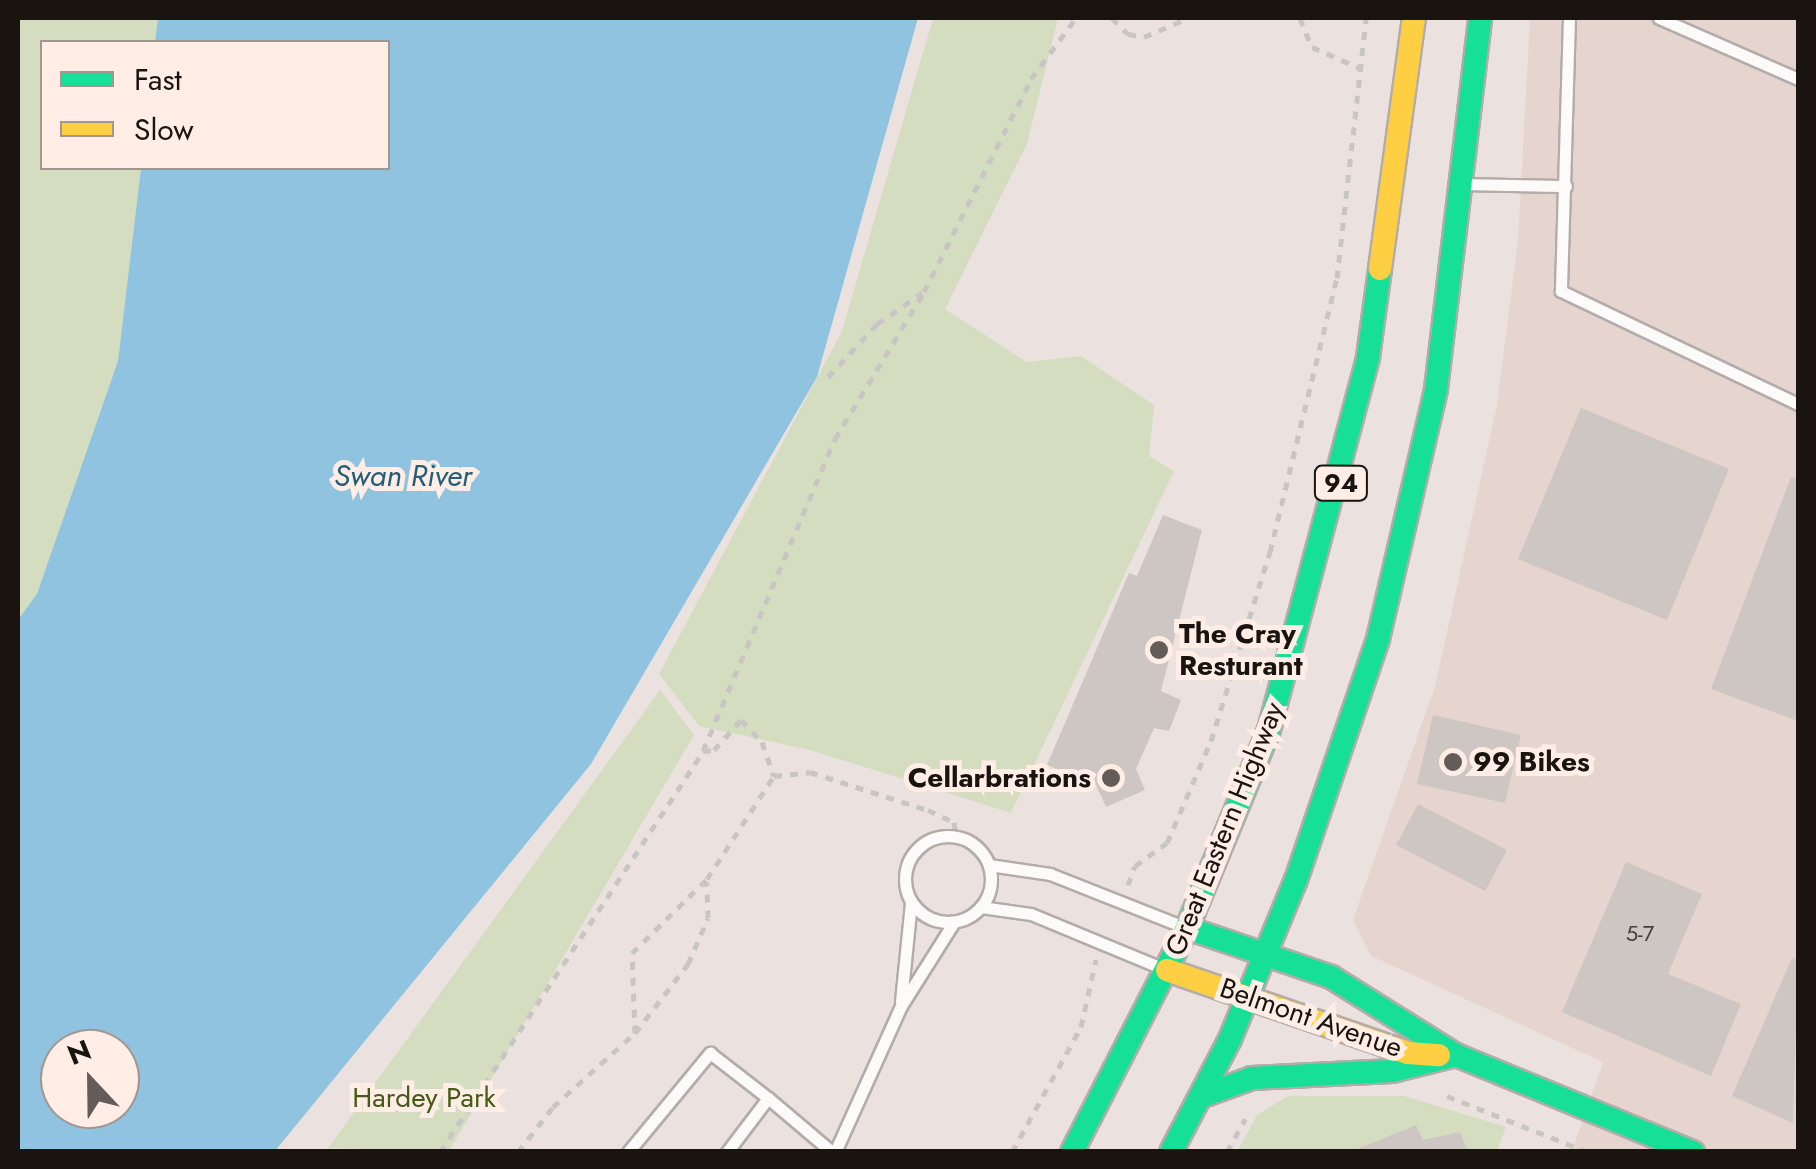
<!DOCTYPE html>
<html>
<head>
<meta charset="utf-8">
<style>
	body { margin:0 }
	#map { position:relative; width:1816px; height:1169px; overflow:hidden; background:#ebe2df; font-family:Jost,sans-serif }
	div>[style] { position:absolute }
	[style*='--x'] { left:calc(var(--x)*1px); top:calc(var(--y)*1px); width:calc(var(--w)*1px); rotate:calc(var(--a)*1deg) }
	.built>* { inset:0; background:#e6d5ce }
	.green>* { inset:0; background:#d5ddc1 }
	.water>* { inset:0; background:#8fc3df }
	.building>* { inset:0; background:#cdc6c3 }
	.path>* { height:5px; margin-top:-2.5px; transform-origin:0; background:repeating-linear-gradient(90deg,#c8c5c3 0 8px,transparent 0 16px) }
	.roads { filter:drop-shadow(2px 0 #b3acaa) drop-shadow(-2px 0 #b3acaa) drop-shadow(0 2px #b3acaa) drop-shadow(0 -2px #b3acaa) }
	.lane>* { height:11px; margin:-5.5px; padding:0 5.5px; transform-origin:5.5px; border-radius:5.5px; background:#fcfbfa }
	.lane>.ring { margin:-5.5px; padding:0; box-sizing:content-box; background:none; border:11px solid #fcfbfa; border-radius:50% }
	.fast>* { height:22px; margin:-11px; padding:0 11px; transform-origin:11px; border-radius:11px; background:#16e098 }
	.slow>* { height:22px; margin:-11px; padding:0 11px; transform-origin:11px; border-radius:11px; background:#ffcf43 }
	.dots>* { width:28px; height:28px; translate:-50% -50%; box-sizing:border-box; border:5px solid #ffede6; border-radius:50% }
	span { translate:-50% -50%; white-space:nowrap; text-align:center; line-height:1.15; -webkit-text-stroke:10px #ffede6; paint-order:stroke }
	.number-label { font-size:22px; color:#47403e }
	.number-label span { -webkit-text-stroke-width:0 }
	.shield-label span { padding:2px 8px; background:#ffede6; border:2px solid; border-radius:8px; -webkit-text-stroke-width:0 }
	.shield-label { font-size:25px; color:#1a1411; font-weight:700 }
	.poi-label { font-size:28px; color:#1a1411; font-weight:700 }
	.left { translate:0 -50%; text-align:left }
	.right { translate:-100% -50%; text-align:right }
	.street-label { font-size:28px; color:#1a1411 }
	.park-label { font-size:28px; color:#435c14 }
	.water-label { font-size:30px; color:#225e7a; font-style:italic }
	.frame { position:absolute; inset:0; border:20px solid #1a1411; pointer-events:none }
	.legend { position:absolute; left:40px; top:40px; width:350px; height:130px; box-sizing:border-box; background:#ffede6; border:2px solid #a39691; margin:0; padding:12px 18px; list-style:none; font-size:30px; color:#1a1411 }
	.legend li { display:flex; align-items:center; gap:20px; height:50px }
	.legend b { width:50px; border:2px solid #a39691 }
	.north { position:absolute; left:40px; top:1029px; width:100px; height:100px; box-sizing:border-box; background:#ffede6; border:2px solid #a39691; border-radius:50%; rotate:338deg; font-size:28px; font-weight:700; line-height:40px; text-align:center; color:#1a1411 }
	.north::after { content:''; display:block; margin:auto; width:35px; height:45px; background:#635c59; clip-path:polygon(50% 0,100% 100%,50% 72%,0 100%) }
</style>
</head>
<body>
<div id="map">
	<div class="built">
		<i style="clip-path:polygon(1530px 18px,1798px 18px,1798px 1151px,1572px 1151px,1603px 1062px,1371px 956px,1353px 920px,1435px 686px,1497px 405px,1518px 241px)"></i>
	</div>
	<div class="green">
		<i style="clip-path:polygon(18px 18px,158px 18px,155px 42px,42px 42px,42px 168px,141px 168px,118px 361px,37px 595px,18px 620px)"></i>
		<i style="clip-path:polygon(933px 18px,1058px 18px,1027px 144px,945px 309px,1027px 362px,1081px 356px,1154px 405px,1149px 456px,1174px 471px,1011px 813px,810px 750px,699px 726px,659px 674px,842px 331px)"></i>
		<i style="clip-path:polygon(660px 690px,694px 735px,449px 1151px,328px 1148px)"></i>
		<i style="clip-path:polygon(1288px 1096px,1404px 1096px,1506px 1127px,1497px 1151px,1237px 1152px,1257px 1115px)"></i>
	</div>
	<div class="water">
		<i style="clip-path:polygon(evenodd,158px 18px,918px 18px,817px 377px,591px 764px,275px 1151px,18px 1151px,18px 620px,37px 594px,118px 361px,141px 168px,388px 168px,388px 42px,155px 42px,158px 18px,60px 1049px,120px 1049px,120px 1109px,60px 1109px,60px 1049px)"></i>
	</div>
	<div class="building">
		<i style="clip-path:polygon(1581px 408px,1729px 469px,1667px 620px,1518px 559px)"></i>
		<i style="clip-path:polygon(1791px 477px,1798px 480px,1798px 721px,1711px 689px)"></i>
		<i style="clip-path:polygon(1163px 515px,1202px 530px,1161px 691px,1181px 700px,1169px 731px,1154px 728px,1136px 769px,1145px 790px,1106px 807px,1096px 785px,1047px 765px,1129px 573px,1137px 576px)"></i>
		<i style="clip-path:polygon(1433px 715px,1521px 735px,1505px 803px,1417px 784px)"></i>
		<i style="clip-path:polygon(1418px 804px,1507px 850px,1485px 891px,1396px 845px)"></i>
		<i style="clip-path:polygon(1626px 862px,1702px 894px,1668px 974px,1741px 1004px,1711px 1076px,1562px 1012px)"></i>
		<i style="clip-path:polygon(1792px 958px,1798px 961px,1793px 1123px,1732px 1096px)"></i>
		<i style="clip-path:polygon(1416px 1125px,1423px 1140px,1460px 1132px,1468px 1152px,1350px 1152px)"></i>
	</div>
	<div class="path">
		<i style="--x:1112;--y:18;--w:23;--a:45"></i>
		<i style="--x:1128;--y:34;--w:16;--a:11"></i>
		<i style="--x:1144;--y:37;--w:48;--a:-23.4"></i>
		<i style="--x:1300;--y:18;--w:31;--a:68"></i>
		<i style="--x:1312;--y:47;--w:55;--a:23.7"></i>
		<i style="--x:828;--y:377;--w:72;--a:-47.2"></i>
		<i style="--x:877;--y:324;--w:55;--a:-34.6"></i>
		<i style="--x:703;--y:751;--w:11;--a:-5"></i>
		<i style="--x:714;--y:750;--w:40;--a:-48"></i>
		<i style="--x:741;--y:720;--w:30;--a:46"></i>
		<i style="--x:762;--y:742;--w:36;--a:71"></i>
		<i style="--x:1128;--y:885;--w:20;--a:-70"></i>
		<i style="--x:1135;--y:866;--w:39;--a:-36"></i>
		<i style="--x:1167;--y:843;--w:111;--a:-66.7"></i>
		<i style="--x:1211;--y:741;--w:198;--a:-72.7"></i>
		<i style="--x:1270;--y:552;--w:282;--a:-76.3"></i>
		<i style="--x:1337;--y:278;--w:262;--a:-83.6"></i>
		<i style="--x:635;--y:1033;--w:87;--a:-52.5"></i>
		<i style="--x:688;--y:964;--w:50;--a:-66.5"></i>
		<i style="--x:708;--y:918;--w:36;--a:-92"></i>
		<i style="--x:1447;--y:1096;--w:152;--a:21.7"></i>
		<i style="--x:440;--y:1152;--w:480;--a:-56.7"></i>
		<i style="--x:703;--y:751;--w:339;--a:-67.1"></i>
		<i style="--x:835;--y:439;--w:172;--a:-58.8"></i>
		<i style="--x:924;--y:292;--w:238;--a:-63.3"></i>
		<i style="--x:1031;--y:79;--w:76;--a:-53.6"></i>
		<i style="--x:518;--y:1152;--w:57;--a:-52.1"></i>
		<i style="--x:553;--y:1107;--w:110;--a:-42.1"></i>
		<i style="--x:635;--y:1033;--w:80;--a:-92.1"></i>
		<i style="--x:632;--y:953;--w:105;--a:-44.6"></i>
		<i style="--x:707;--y:879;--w:123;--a:-57"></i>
		<i style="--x:774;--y:776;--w:36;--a:-6"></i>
		<i style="--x:810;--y:772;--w:124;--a:17.9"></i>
		<i style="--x:928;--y:810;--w:29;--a:25"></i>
		<i style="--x:954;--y:822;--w:15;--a:82"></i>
		<i style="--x:1012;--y:1152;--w:143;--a:-61.1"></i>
		<i style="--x:1081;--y:1027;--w:69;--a:-77.4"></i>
		<i style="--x:1227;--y:1152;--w:38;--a:-61"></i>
	</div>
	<div class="roads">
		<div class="lane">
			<i style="--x:1569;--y:18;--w:273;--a:91.7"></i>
			<i style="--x:1561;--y:291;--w:263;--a:25.5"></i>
			<i style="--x:1659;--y:18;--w:152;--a:23.7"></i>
			<i style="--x:1467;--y:184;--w:99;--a:1.2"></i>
			<i class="ring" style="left:905px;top:836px;width:75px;height:75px"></i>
			<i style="--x:989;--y:865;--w:62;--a:8.4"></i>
			<i style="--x:1050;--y:874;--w:139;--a:21.6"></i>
			<i style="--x:981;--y:907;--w:50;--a:8"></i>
			<i style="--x:1031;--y:914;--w:139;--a:22.5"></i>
			<i style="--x:901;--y:1001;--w:100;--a:-84.2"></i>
			<i style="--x:768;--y:1098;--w:84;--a:40.2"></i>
			<i style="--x:628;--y:1152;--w:129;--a:-50.4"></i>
			<i style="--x:710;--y:1053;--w:73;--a:37.8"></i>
			<i style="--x:768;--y:1098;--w:68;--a:127.2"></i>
			<i style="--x:835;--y:1152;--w:160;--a:-65.7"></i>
			<i style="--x:901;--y:1006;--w:99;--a:-57.8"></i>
		</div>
		<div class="fast">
			<i style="--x:1187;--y:928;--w:152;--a:18.8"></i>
			<i style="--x:1331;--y:977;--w:147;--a:32"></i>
			<i style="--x:1456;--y:1055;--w:256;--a:22.3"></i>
			<i style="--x:1200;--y:1097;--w:55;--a:-20.1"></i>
			<i style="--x:1252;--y:1078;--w:140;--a:-2.9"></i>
			<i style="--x:1392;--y:1071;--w:66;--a:-14"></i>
			<i style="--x:1072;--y:1152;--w:252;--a:-62.8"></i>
			<i style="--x:1187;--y:928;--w:214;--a:-67.5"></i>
			<i style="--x:1269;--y:730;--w:386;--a:-75.1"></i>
			<i style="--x:1368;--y:357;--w:89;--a:-82.2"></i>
			<i style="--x:1171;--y:1152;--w:127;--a:-62.4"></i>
			<i style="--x:1230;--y:1039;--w:172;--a:-67.5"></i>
			<i style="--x:1296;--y:880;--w:255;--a:-71.2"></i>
			<i style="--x:1378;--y:639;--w:257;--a:-76.9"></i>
			<i style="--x:1436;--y:389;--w:374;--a:-83.2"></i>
		</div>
		<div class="slow">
			<i style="--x:1380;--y:269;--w:253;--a:-82.3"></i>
			<i style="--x:1167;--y:970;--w:255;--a:19"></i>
			<i style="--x:1408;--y:1053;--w:31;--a:4"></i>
		</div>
	</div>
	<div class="dots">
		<i style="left:1159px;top:650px;background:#635c59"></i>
		<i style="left:1453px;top:762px;background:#635c59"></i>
		<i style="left:1111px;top:778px;background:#635c59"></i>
	</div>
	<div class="number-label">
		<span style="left:1640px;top:934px">5-7</span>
	</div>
	<div class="shield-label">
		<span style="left:1341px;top:483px">94</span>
	</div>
	<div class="poi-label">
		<span class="left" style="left:1179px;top:650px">The Cray<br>Resturant</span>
		<span class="left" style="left:1473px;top:762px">99 Bikes</span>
		<span class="right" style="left:1091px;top:778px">Cellarbrations</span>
	</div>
	<div class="street-label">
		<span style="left:1225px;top:829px;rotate:-68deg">Great Eastern Highway</span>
		<span style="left:1311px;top:1018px;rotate:19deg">Belmont Avenue</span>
	</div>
	<div class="park-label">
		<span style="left:424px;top:1098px">Hardey Park</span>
	</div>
	<div class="water-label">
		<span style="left:403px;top:476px">Swan River</span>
	</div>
	<div class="frame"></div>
	<ul class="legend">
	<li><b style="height:12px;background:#16e098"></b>Fast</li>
	<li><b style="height:12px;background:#ffcf43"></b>Slow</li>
	</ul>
	<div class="north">N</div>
</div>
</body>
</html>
